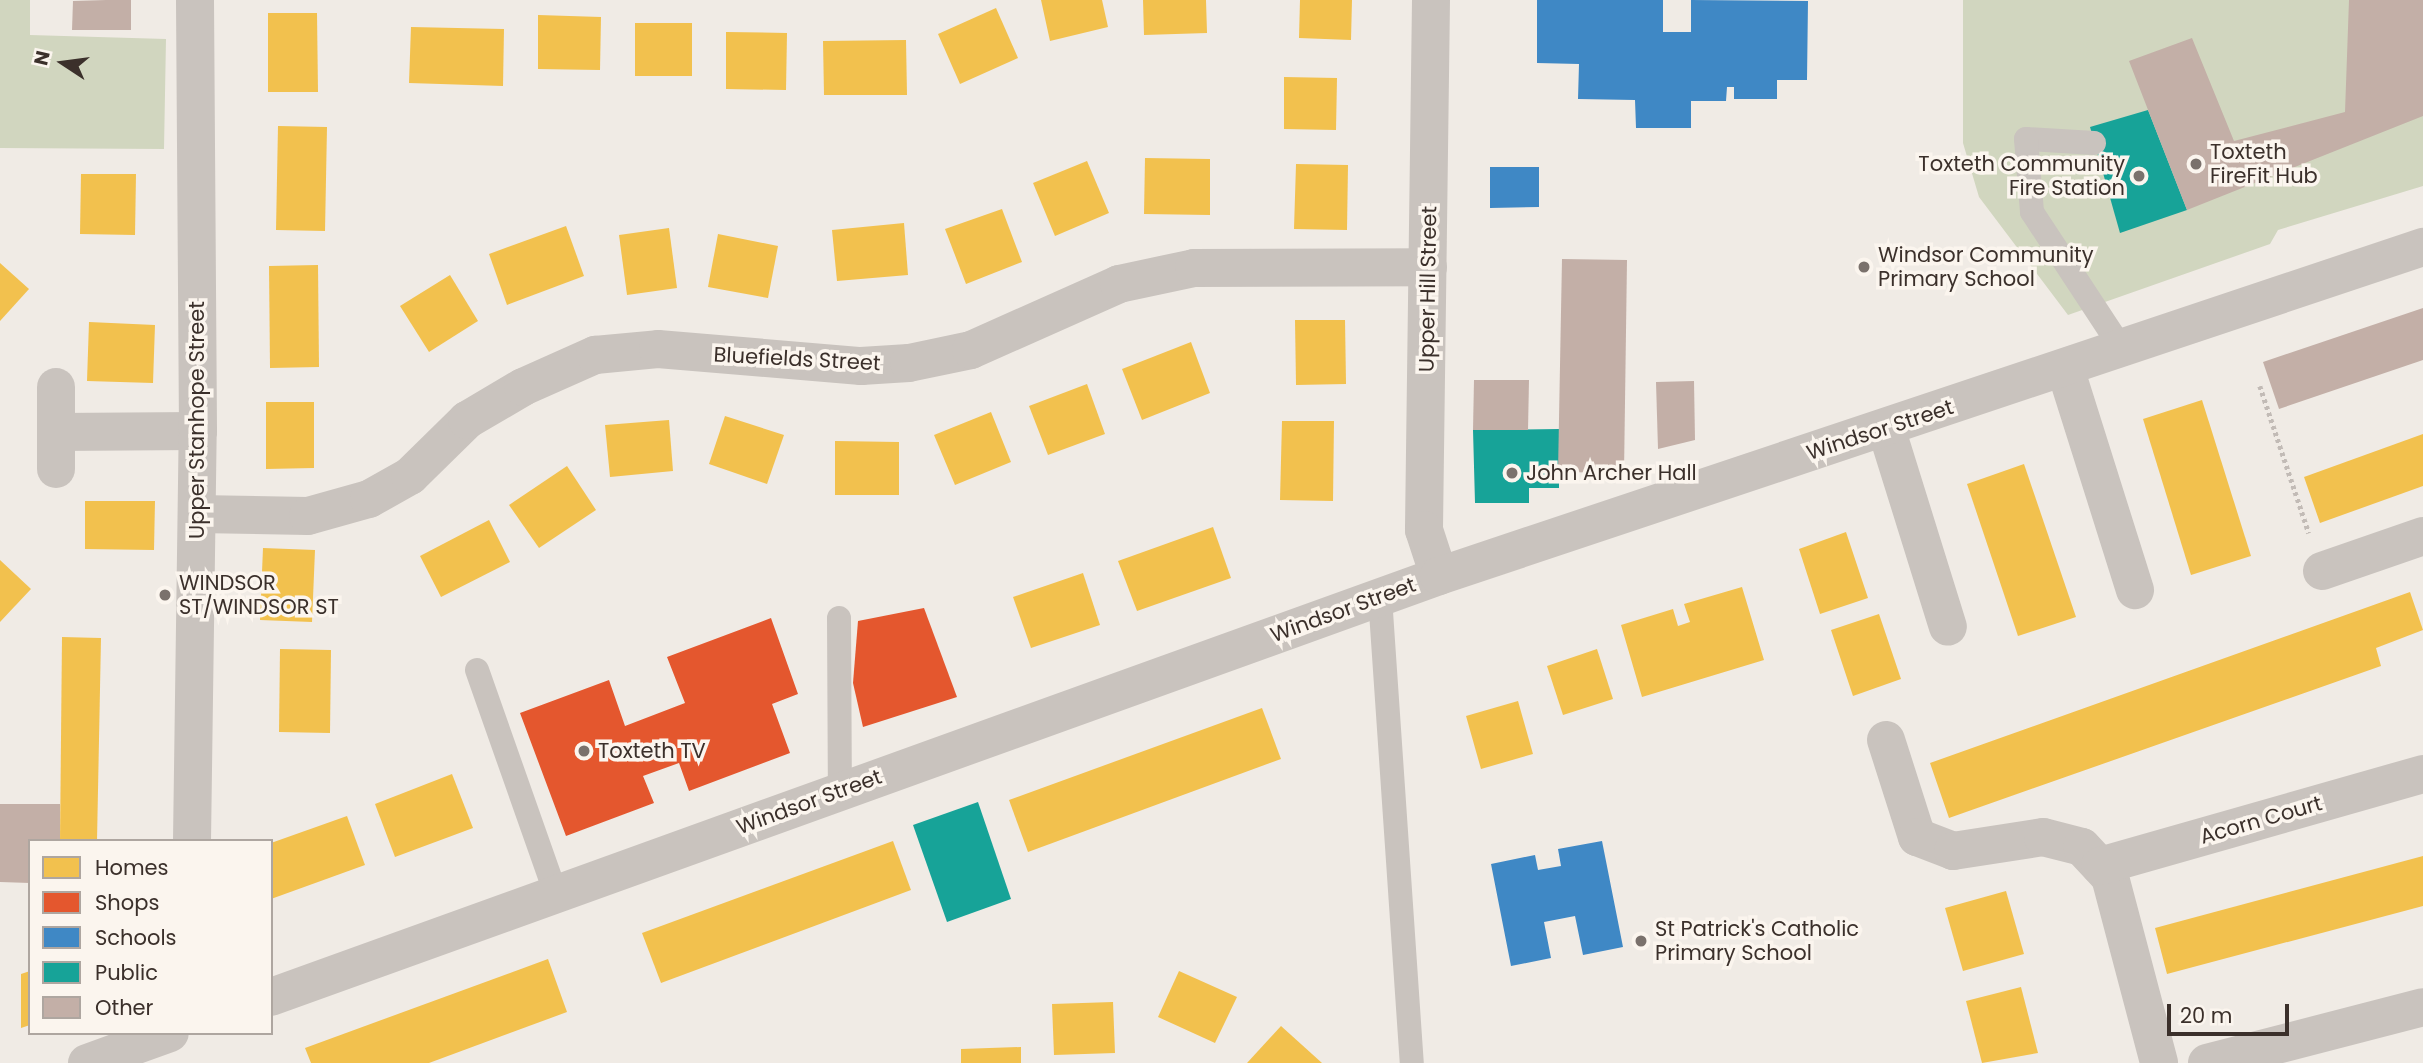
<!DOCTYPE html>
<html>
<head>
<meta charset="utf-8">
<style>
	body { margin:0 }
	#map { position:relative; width:2423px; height:1063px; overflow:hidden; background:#f0ebe5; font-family:Poppins,sans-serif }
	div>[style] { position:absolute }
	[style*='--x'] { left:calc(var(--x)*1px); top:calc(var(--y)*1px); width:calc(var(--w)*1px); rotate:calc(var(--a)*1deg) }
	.green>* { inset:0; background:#d1d6bf }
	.homes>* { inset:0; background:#f2c14e }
	.shops>* { inset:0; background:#e4572e }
	.schools>* { inset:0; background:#3f88c5 }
	.public>* { inset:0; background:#17a398 }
	.building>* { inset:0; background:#c3afa7 }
	.path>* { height:4.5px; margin-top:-2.25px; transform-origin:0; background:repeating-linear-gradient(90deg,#c2bbb6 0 3.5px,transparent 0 7px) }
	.service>* { height:24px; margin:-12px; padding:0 12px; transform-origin:12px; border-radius:12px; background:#c9c3be }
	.minor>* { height:38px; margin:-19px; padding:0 19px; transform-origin:19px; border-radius:19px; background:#c9c3be }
	.dots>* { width:19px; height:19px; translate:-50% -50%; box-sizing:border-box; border:4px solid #fbf5ee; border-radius:50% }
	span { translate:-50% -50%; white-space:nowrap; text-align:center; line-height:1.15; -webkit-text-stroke:7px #fbf5ee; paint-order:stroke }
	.poi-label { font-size:21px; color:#3b302b }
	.left { translate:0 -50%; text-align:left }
	.right { translate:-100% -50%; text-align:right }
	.street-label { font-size:21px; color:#3b302b }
	.legend { position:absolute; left:28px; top:839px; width:245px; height:196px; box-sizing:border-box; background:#fbf5ee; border:2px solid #aea6a0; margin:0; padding:9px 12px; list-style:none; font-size:21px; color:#3b302b }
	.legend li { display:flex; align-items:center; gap:14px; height:35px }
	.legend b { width:35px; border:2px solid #aea6a0 }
	.north { position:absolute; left:28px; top:28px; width:70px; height:70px; -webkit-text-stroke:5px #fbf5ee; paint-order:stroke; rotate:283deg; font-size:19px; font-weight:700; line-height:28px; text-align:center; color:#3b302b }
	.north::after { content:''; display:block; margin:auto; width:24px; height:32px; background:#3b302b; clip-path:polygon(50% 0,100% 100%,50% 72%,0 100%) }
	.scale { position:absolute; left:2167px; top:1004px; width:122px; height:32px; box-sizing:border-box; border:4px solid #3b302b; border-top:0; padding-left:9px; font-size:21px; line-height:24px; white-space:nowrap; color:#3b302b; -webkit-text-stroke:5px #fbf5ee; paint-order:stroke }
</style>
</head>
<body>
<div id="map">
	<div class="green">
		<i style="clip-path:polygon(0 0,30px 0,30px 35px,166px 39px,164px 149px,0 148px)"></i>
		<i style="clip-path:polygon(1963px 0,2423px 0,2423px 186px,2278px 230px,2270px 244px,2068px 315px,1979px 197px,1963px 143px)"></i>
	</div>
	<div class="homes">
		<i style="clip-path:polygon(1041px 0,1102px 0,1108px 27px,1050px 41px)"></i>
		<i style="clip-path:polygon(1143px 0,1206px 0,1207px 33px,1144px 35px)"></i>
		<i style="clip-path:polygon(1300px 0,1352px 0,1351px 40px,1299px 38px)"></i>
		<i style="clip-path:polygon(996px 8px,1018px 58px,960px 84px,938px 34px)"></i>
		<i style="clip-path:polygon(268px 13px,317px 13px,318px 92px,268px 92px)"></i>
		<i style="clip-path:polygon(538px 15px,601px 17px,600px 70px,538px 69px)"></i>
		<i style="clip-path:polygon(635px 23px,692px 23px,692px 76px,635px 76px)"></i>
		<i style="clip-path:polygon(411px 27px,504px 29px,503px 86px,409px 83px)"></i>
		<i style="clip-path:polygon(726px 32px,787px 33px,786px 90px,726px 89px)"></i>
		<i style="clip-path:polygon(906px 40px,907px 95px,824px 95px,823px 41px)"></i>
		<i style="clip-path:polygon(1284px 77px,1337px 78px,1336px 130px,1284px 129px)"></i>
		<i style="clip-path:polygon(278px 126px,327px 127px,325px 231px,276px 230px)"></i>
		<i style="clip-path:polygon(1145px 158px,1210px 159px,1210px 215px,1144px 214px)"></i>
		<i style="clip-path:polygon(1087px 161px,1109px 213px,1055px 236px,1033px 183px)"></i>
		<i style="clip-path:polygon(1296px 164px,1348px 165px,1347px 230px,1294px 229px)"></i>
		<i style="clip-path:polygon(81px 174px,136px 174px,135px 235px,80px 234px)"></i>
		<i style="clip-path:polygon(1002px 209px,1022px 262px,966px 284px,945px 229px)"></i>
		<i style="clip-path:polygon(904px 223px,908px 275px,837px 281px,832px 230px)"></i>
		<i style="clip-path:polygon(566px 226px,584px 276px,507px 305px,489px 254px)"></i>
		<i style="clip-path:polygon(669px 228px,677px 288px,627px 295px,619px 235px)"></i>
		<i style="clip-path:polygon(718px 234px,778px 246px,768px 298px,708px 287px)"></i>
		<i style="clip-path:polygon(0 263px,29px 289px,0 321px)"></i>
		<i style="clip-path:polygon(318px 265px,319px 367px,270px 368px,269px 266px)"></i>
		<i style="clip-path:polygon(450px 275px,478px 321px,429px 352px,400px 306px)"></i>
		<i style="clip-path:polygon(1295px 320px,1345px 320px,1346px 384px,1296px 385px)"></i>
		<i style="clip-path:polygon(89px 322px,155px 325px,153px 383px,87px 381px)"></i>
		<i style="clip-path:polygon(1191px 342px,1210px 393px,1142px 420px,1122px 369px)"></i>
		<i style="clip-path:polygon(1087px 384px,1105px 434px,1048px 455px,1029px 406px)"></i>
		<i style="clip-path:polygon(2202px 400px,2251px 556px,2191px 575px,2143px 419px)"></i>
		<i style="clip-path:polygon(266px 402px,314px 402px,314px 468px,266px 469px)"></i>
		<i style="clip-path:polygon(991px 412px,1011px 462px,955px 485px,934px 435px)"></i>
		<i style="clip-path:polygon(725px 416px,784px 435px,767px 484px,709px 464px)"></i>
		<i style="clip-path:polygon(669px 420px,673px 471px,610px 477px,605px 425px)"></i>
		<i style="clip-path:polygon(1282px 421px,1334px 421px,1333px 501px,1280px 500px)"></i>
		<i style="clip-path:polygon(2423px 434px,2423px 486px,2320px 523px,2304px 477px)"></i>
		<i style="clip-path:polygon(835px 441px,899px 442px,899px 495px,835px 495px)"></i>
		<i style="clip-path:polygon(2024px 464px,2076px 617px,2018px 636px,1967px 484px)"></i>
		<i style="clip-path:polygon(567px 466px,596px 510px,539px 548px,509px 505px)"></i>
		<i style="clip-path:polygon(85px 501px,155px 501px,154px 550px,85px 549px)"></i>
		<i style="clip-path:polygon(489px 520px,510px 562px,441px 597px,420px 556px)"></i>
		<i style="clip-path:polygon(1213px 527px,1231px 578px,1137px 611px,1118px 561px)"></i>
		<i style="clip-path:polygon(1846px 532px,1868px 598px,1820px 614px,1799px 549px)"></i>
		<i style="clip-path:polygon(263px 548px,315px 550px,312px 622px,260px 620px)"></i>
		<i style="clip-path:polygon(0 560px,31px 589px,0 622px)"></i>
		<i style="clip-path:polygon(1083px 573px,1100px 625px,1031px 648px,1013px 597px)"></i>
		<i style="clip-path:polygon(1742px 587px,1764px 660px,1642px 697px,1621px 625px,1673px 609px,1678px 626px,1690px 622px,1684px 604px)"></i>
		<i style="clip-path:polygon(2410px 592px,2423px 630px,2376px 648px,2381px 666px,1949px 818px,1930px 763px)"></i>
		<i style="clip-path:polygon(1879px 614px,1901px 679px,1853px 696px,1831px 630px)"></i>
		<i style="clip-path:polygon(62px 637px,101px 638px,97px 841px,60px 841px)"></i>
		<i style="clip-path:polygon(280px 649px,331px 650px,330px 733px,279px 732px)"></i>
		<i style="clip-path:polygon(1597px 649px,1613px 699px,1563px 715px,1547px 666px)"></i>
		<i style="clip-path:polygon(1518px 701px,1533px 754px,1481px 769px,1466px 716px)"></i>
		<i style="clip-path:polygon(1262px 708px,1281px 759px,1028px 852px,1009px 800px)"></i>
		<i style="clip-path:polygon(452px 774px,473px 828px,395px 857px,375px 804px)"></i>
		<i style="clip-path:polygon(347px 816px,365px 865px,271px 899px,271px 843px)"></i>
		<i style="clip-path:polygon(893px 841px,911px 890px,661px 983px,642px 933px)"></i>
		<i style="clip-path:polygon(2423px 856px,2423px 906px,2167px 974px,2155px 928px)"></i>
		<i style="clip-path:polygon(2006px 891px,2024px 954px,1963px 971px,1945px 908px)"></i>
		<i style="clip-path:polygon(548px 959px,567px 1012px,429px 1063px,311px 1063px,305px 1048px)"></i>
		<i style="clip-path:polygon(30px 971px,30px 1025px,21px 1028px,21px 974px)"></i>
		<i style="clip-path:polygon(1179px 971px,1237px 997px,1215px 1043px,1158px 1017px)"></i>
		<i style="clip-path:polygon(2021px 987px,2038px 1053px,1982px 1063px,1966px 1001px)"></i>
		<i style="clip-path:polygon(1113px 1002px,1115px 1053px,1054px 1055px,1052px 1004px)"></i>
		<i style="clip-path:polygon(1281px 1026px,1322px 1063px,1247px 1063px)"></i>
		<i style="clip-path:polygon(1021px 1047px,1021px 1063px,961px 1063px,961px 1049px)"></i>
	</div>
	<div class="shops">
		<i style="clip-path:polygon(924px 608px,957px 697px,863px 727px,853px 683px,858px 621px)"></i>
		<i style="clip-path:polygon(771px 618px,798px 694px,772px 704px,790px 753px,689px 791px,679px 763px,643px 776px,654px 803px,566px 836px,520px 713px,609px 680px,625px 726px,685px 703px,667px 657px)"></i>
	</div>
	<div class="schools">
		<i style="clip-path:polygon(1537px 0,1663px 0,1663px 32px,1691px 32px,1691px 0,1808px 1px,1807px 80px,1777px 80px,1777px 99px,1734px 99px,1734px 87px,1727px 87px,1726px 101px,1691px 101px,1691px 128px,1636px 128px,1635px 100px,1578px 99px,1579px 64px,1537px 63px)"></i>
		<i style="clip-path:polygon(1490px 167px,1539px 167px,1539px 207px,1490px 208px)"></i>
		<i style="clip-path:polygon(1602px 841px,1623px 947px,1583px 955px,1575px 916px,1544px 922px,1551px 958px,1511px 966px,1491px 864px,1535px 855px,1538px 870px,1561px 866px,1558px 849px)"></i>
	</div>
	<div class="public">
		<i style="clip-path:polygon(2148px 110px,2187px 210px,2120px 233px,2090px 127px)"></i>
		<i style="clip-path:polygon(1559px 429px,1559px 488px,1529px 488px,1529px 503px,1475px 503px,1473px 430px)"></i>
		<i style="clip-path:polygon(978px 802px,1011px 899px,947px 922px,913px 825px)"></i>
	</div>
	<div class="building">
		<i style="clip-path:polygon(106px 0,131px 0,131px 30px,72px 30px,73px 1px)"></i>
		<i style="clip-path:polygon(2349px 0,2423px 0,2423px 116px,2187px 210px,2129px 61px,2192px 38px,2234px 141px,2345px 112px)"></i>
		<i style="clip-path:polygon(1562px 259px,1627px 260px,1624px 473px,1558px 472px)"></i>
		<i style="clip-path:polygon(2423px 308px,2423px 360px,2279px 409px,2263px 362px)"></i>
		<i style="clip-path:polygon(1474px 380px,1529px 380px,1528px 430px,1473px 430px)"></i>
		<i style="clip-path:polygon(1694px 381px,1695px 440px,1658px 449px,1656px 382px)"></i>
		<i style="clip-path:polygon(0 804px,60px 804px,60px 841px,30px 841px,30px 883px,0 882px)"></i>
	</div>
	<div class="path">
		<i style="--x:2260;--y:386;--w:155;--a:71.6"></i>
	</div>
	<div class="service">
		<i style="--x:2094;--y:143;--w:68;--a:-176.6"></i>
		<i style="--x:2026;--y:139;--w:73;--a:85.3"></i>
		<i style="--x:2032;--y:212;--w:164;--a:56.7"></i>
		<i style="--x:1380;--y:597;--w:467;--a:86.1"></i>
		<i style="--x:839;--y:618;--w:172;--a:89.7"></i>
		<i style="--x:477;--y:670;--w:238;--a:70.6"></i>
	</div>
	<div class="minor">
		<i style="--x:1431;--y:0;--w:530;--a:90.76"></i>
		<i style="--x:1424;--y:530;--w:48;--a:71.9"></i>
		<i style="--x:2065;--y:368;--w:233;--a:72.5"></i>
		<i style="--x:1886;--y:428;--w:208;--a:72.7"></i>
		<i style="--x:56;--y:432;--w:142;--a:-0.4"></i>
		<i style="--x:56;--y:469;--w:82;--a:-90"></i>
		<i style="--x:197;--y:514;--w:111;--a:1"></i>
		<i style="--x:308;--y:516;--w:63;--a:-15.6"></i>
		<i style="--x:369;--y:499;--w:47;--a:-29.3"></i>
		<i style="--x:410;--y:476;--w:80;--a:-44.5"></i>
		<i style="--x:467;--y:420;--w:65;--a:-30.5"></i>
		<i style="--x:523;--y:387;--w:79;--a:-24"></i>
		<i style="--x:595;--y:355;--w:63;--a:-5.4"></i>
		<i style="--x:658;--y:349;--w:204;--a:4.8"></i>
		<i style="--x:861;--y:366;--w:48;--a:-3.6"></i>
		<i style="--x:909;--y:363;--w:63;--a:-11.8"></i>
		<i style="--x:971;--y:350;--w:162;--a:-24"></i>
		<i style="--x:1119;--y:284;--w:77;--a:-12"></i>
		<i style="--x:1194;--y:268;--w:234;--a:-0.2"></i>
		<i style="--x:2322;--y:571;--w:107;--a:-19.1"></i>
		<i style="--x:1886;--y:740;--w:102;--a:72.3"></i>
		<i style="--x:1917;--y:837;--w:39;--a:21"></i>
		<i style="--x:1953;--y:851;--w:91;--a:-8.8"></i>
		<i style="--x:2043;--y:837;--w:40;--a:14.4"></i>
		<i style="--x:2082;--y:847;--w:41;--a:47"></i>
		<i style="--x:2110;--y:877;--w:192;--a:75.2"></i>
		<i style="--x:192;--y:841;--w:410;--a:-89.2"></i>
		<i style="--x:198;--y:431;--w:431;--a:-90.4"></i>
		<i style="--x:2100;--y:866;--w:336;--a:-15.9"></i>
		<i style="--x:271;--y:997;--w:1242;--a:-19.82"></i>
		<i style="--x:1439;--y:576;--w:1038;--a:-18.49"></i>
		<i style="--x:87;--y:1063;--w:88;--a:-19.9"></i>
		<i style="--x:2207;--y:1063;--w:223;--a:-14.5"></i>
	</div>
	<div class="dots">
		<i style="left:2196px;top:164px;background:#7a716c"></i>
		<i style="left:2139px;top:176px;background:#7a716c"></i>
		<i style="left:1864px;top:267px;background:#7a716c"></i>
		<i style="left:1512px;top:473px;background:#7a716c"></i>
		<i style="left:165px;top:595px;background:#7a716c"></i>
		<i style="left:584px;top:751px;background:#7a716c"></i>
		<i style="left:1641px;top:941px;background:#7a716c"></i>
	</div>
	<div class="poi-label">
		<span class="left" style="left:2210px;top:164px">Toxteth<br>FireFit Hub</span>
		<span class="right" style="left:2125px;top:176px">Toxteth Community<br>Fire Station</span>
		<span class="left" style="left:1878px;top:267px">Windsor Community<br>Primary School</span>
		<span class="left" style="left:1526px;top:473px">John Archer Hall</span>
		<span class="left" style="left:179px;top:595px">WINDSOR<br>ST/WINDSOR ST</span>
		<span class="left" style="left:598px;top:751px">Toxteth TV</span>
		<span class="left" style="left:1655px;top:941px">St Patrick's Catholic<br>Primary School</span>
	</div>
	<div class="street-label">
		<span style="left:1428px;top:289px;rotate:-89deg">Upper Hill Street</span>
		<span style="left:797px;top:359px;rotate:3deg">Bluefields Street</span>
		<span style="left:197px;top:420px;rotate:-90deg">Upper Stanhope Street</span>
		<span style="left:1880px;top:430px;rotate:-18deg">Windsor Street</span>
		<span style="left:1343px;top:610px;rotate:-20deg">Windsor Street</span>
		<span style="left:809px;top:802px;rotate:-20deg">Windsor Street</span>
		<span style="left:2261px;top:820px;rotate:-16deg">Acorn Court</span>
	</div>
	<ul class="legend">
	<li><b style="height:19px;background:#f2c14e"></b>Homes</li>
	<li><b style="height:19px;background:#e4572e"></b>Shops</li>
	<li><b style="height:19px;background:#3f88c5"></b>Schools</li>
	<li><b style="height:19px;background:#17a398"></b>Public</li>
	<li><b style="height:19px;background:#c3afa7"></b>Other</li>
	</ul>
	<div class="north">N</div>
	<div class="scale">20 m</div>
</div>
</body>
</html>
